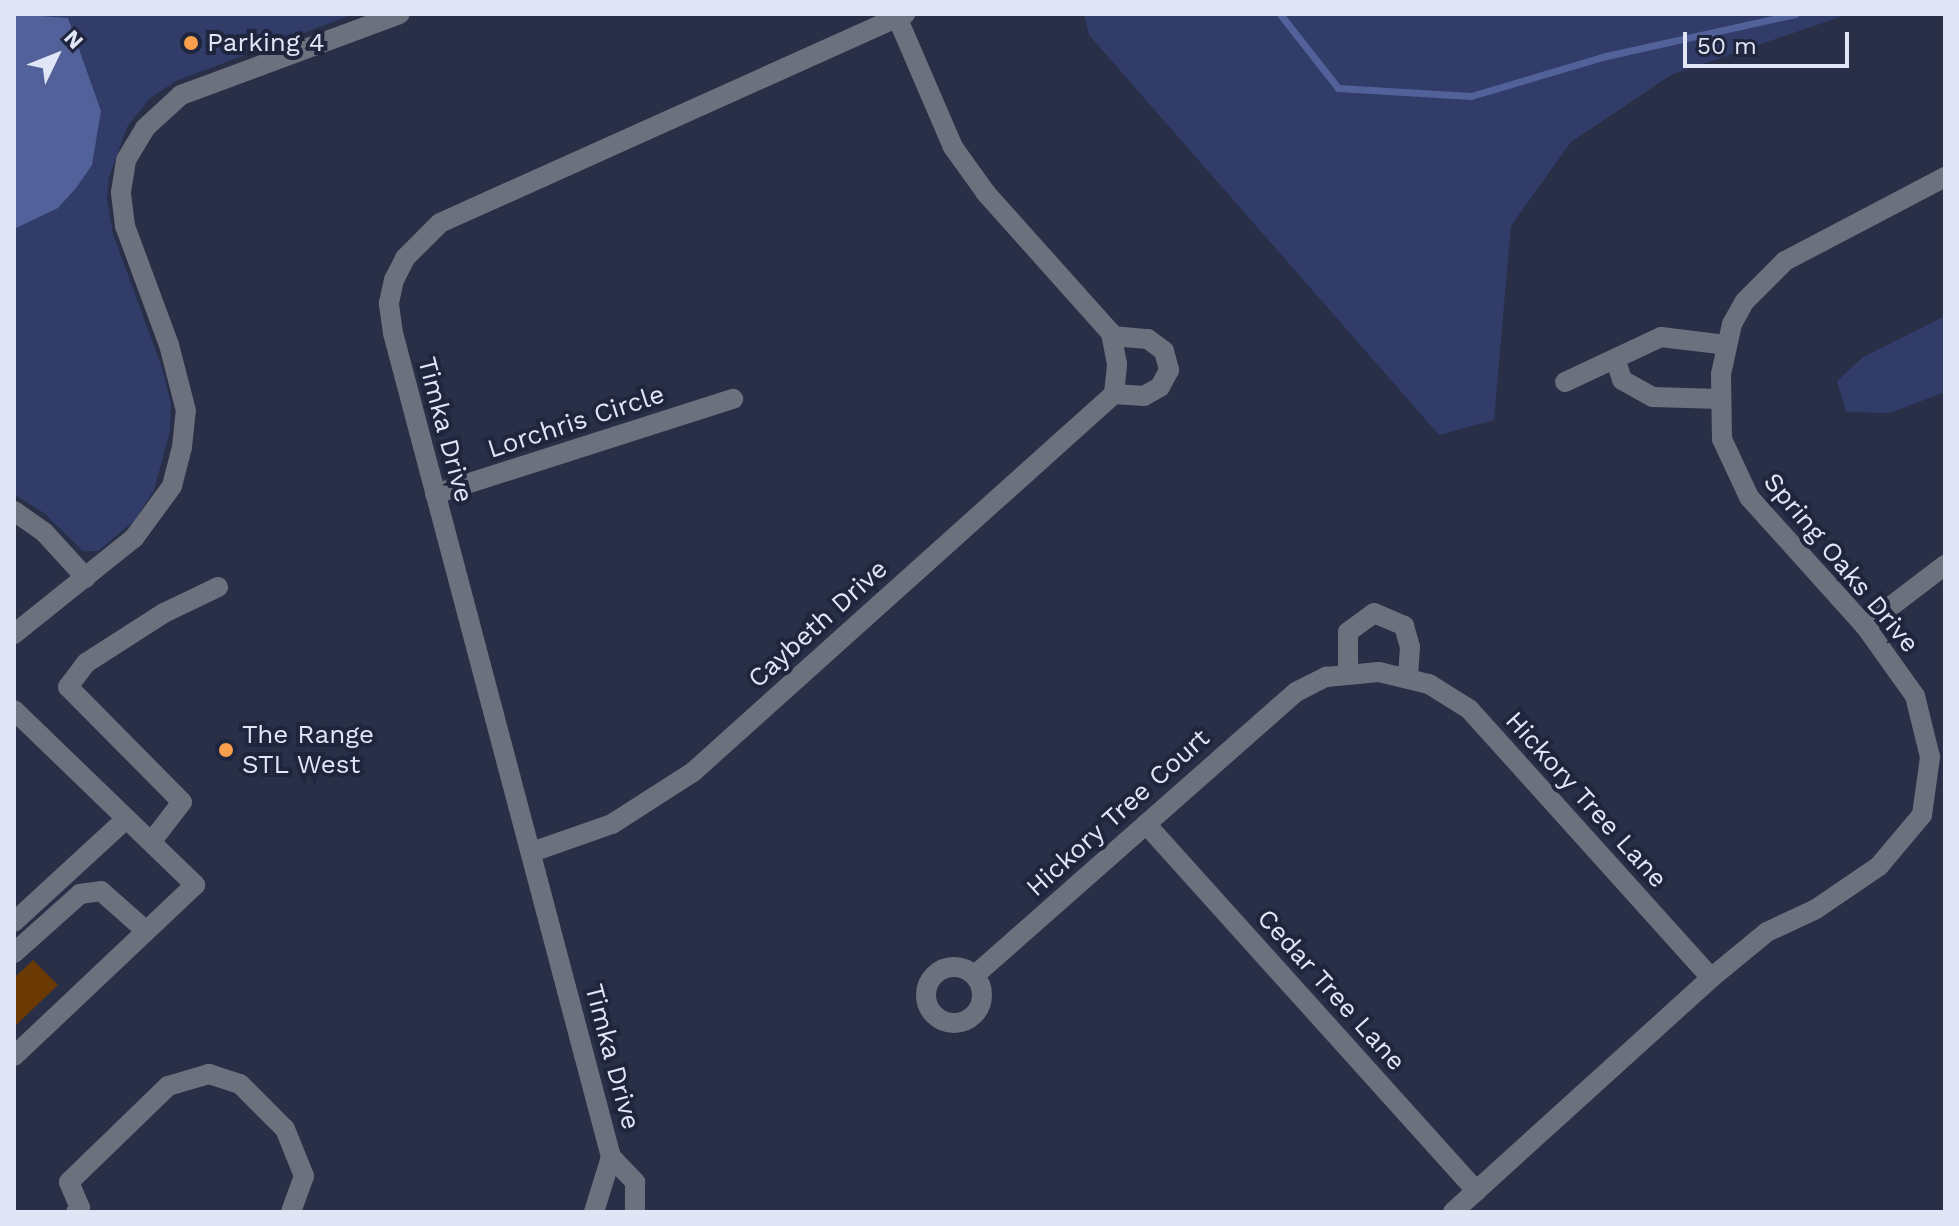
<!DOCTYPE html>
<html>
<head>
<meta charset="utf-8">
<style>
	body { margin:0 }
	#map { position:relative; width:1959px; height:1226px; overflow:hidden; background:#282f47; font-family:"Work Sans",sans-serif }
	div>[style] { position:absolute }
	[style*='--x'] { left:calc(var(--x)*1px); top:calc(var(--y)*1px); width:calc(var(--w)*1px); rotate:calc(var(--a)*1deg) }
	.green>* { inset:0; background:#313c68 }
	.water>* { inset:0; background:#526199 }
	.stream>* { height:7px; margin:-3.5px; padding:0 3.5px; transform-origin:3.5px; border-radius:3.5px; background:#526199 }
	.building>* { inset:0; background:#6a3904 }
	.minor>* { height:20px; margin:-10px; padding:0 10px; transform-origin:10px; border-radius:10px; background:#6d717e }
	.minor>.ring { margin:-10px; padding:0; box-sizing:content-box; background:none; border:20px solid #6d717e; border-radius:50% }
	.dots>* { width:22px; height:22px; translate:-50% -50%; box-sizing:border-box; border:4px solid #1e253c; border-radius:50% }
	span { translate:-50% -50%; white-space:nowrap; text-align:center; line-height:1.15; -webkit-text-stroke:8px #1e253c; paint-order:stroke }
	.poi-label { font-size:26px; color:#e1e6f6 }
	.left { translate:0 -50%; text-align:left }
	.street-label { font-size:26px; color:#e1e6f6 }
	.frame { position:absolute; inset:0; border:16px solid #e1e6f6; pointer-events:none }
	.north { position:absolute; left:16px; top:16px; width:80px; height:80px; -webkit-text-stroke:6px #1e253c; paint-order:stroke; rotate:47deg; font-size:22px; font-weight:700; line-height:32px; text-align:center; color:#e1e6f6 }
	.north::after { content:''; display:block; margin:auto; width:28px; height:36px; background:#e1e6f6; clip-path:polygon(50% 0,100% 100%,50% 72%,0 100%) }
	.scale { position:absolute; left:1683px; top:32px; width:166px; height:36px; box-sizing:border-box; border:4px solid #e1e6f6; border-top:0; padding-left:10px; font-size:24px; line-height:28px; white-space:nowrap; color:#e1e6f6; -webkit-text-stroke:6px #1e253c; paint-order:stroke }
</style>
</head>
<body>
<div id="map">
	<div class="green">
		<i style="clip-path:polygon(14px 14px,354px 14px,176px 81px,149px 99px,127px 127px,109px 177px,107px 198px,113px 234px,161px 365px,171px 403px,170px 431px,154px 490px,135px 520px,98px 551px,83px 551px,44px 513px,14px 494px)"></i>
		<i style="clip-path:polygon(1084px 14px,1839px 14px,1840px 17px,1671px 75px,1571px 142px,1511px 226px,1494px 420px,1439px 435px,1089px 35px)"></i>
		<i style="clip-path:polygon(1945px 316px,1945px 392px,1890px 413px,1846px 412px,1837px 381px,1863px 357px)"></i>
	</div>
	<div class="water">
		<i style="clip-path:polygon(14px 14px,68px 18px,101px 111px,92px 165px,76px 188px,58px 208px,14px 229px)"></i>
	</div>
	<div class="stream">
		<i style="--x:1280;--y:14;--w:94;--a:51.9"></i>
		<i style="--x:1338;--y:88;--w:133;--a:3.4"></i>
		<i style="--x:1471;--y:96;--w:141;--a:-16.5"></i>
		<i style="--x:1606;--y:56;--w:194;--a:-12.5"></i>
	</div>
	<div class="building">
		<i style="clip-path:polygon(33px 960px,58px 985px,14px 1027px,14px 978px)"></i>
	</div>
	<div class="minor">
		<i style="--x:1112;--y:336;--w:36;--a:5"></i>
		<i style="--x:1148;--y:339;--w:20;--a:37"></i>
		<i style="--x:1164;--y:351;--w:20;--a:75"></i>
		<i style="--x:1169;--y:370;--w:19;--a:118"></i>
		<i style="--x:1160;--y:387;--w:18;--a:151"></i>
		<i style="--x:1144;--y:396;--w:30;--a:-176"></i>
		<i style="--x:1616;--y:361;--w:20;--a:72"></i>
		<i style="--x:1622;--y:380;--w:35;--a:29"></i>
		<i style="--x:1653;--y:397;--w:67;--a:1.7"></i>
		<i style="--x:1565;--y:382;--w:106;--a:-25.1"></i>
		<i style="--x:1661;--y:337;--w:65;--a:7"></i>
		<i style="--x:435;--y:494;--w:313;--a:-17.7"></i>
		<i style="--x:14;--y:511;--w:37;--a:35"></i>
		<i style="--x:44;--y:532;--w:62;--a:47.6"></i>
		<i style="--x:1865;--y:626;--w:101;--a:-37.3"></i>
		<i style="--x:14;--y:634;--w:154;--a:-38.7"></i>
		<i style="--x:134;--y:538;--w:64;--a:-53.8"></i>
		<i style="--x:172;--y:486;--w:40;--a:-75.6"></i>
		<i style="--x:182;--y:447;--w:36;--a:-84"></i>
		<i style="--x:186;--y:411;--w:68;--a:-104.4"></i>
		<i style="--x:169;--y:345;--w:127;--a:-110.3"></i>
		<i style="--x:125;--y:226;--w:34;--a:-97"></i>
		<i style="--x:121;--y:192;--w:32;--a:-81"></i>
		<i style="--x:126;--y:160;--w:37;--a:-59"></i>
		<i style="--x:145;--y:128;--w:49;--a:-42.5"></i>
		<i style="--x:181;--y:95;--w:233;--a:-20.3"></i>
		<i style="--x:1348;--y:672;--w:40;--a:-90"></i>
		<i style="--x:1348;--y:632;--w:32;--a:-36"></i>
		<i style="--x:1374;--y:613;--w:33;--a:23"></i>
		<i style="--x:1404;--y:626;--w:22;--a:74"></i>
		<i style="--x:1410;--y:647;--w:29;--a:94"></i>
		<i style="--x:14;--y:710;--w:252;--a:44"></i>
		<i style="--x:195;--y:885;--w:249;--a:136.6"></i>
		<i style="--x:1146;--y:824;--w:494;--a:48"></i>
		<i style="--x:152;--y:841;--w:49;--a:-52.4"></i>
		<i style="--x:182;--y:802;--w:162;--a:-134.7"></i>
		<i style="--x:68;--y:687;--w:30;--a:-53"></i>
		<i style="--x:86;--y:663;--w:93;--a:-32.7"></i>
		<i style="--x:164;--y:613;--w:60;--a:-25.7"></i>
		<i style="--x:532;--y:852;--w:85;--a:-19.3"></i>
		<i style="--x:612;--y:824;--w:96;--a:-32.7"></i>
		<i style="--x:693;--y:772;--w:566;--a:-41.92"></i>
		<i style="--x:1114;--y:394;--w:30;--a:-84"></i>
		<i style="--x:1117;--y:364;--w:32;--a:-101"></i>
		<i style="--x:1111;--y:333;--w:188;--a:-131.8"></i>
		<i style="--x:986;--y:193;--w:57;--a:-125.7"></i>
		<i style="--x:953;--y:147;--w:142;--a:-113.3"></i>
		<i style="--x:14;--y:922;--w:149;--a:-42.6"></i>
		<i style="--x:14;--y:953;--w:89;--a:-41.8"></i>
		<i style="--x:80;--y:894;--w:21;--a:-8"></i>
		<i style="--x:101;--y:891;--w:60;--a:41.6"></i>
		<i class="ring" style="left:926px;top:967px;width:36px;height:36px"></i>
		<i style="--x:975;--y:975;--w:428;--a:-41.4"></i>
		<i style="--x:1296;--y:692;--w:34;--a:-27"></i>
		<i style="--x:1326;--y:677;--w:53;--a:-5.4"></i>
		<i style="--x:1379;--y:672;--w:51;--a:13.5"></i>
		<i style="--x:1429;--y:684;--w:47;--a:32"></i>
		<i style="--x:1469;--y:709;--w:362;--a:48"></i>
		<i style="--x:611;--y:1157;--w:35;--a:46"></i>
		<i style="--x:635;--y:1182;--w:30;--a:90"></i>
		<i style="--x:76;--y:1212;--w:6;--a:-45"></i>
		<i style="--x:80;--y:1208;--w:28;--a:-113"></i>
		<i style="--x:69;--y:1182;--w:138;--a:-44.1"></i>
		<i style="--x:168;--y:1086;--w:43;--a:-16.3"></i>
		<i style="--x:209;--y:1074;--w:33;--a:18"></i>
		<i style="--x:240;--y:1084;--w:64;--a:45"></i>
		<i style="--x:285;--y:1129;--w:51;--a:68"></i>
		<i style="--x:304;--y:1176;--w:38;--a:110"></i>
		<i style="--x:594;--y:1212;--w:58;--a:-72.8"></i>
		<i style="--x:611;--y:1157;--w:852;--a:-104.82"></i>
		<i style="--x:393;--y:333;--w:30;--a:-98"></i>
		<i style="--x:389;--y:303;--w:24;--a:-78"></i>
		<i style="--x:394;--y:280;--w:25;--a:-63"></i>
		<i style="--x:405;--y:258;--w:49;--a:-45"></i>
		<i style="--x:440;--y:223;--w:510;--a:-24.2"></i>
		<i style="--x:1453;--y:1212;--w:348;--a:-42.2"></i>
		<i style="--x:1711;--y:978;--w:72;--a:-39.4"></i>
		<i style="--x:1767;--y:932;--w:54;--a:-25.1"></i>
		<i style="--x:1816;--y:909;--w:76;--a:-34.3"></i>
		<i style="--x:1879;--y:866;--w:67;--a:-49.9"></i>
		<i style="--x:1922;--y:815;--w:59;--a:-82.1"></i>
		<i style="--x:1930;--y:757;--w:63;--a:-103.8"></i>
		<i style="--x:1915;--y:696;--w:86;--a:-125.5"></i>
		<i style="--x:1865;--y:626;--w:173;--a:-132"></i>
		<i style="--x:1749;--y:497;--w:64;--a:-115"></i>
		<i style="--x:1722;--y:439;--w:65;--a:-90.9"></i>
		<i style="--x:1721;--y:374;--w:51;--a:-77.6"></i>
		<i style="--x:1732;--y:324;--w:26;--a:-61"></i>
		<i style="--x:1745;--y:301;--w:57;--a:-45"></i>
		<i style="--x:1785;--y:261;--w:181;--a:-27.7"></i>
	</div>
	<div class="dots">
		<i style="left:191px;top:43px;background:#fa9f4e"></i>
		<i style="left:226px;top:750px;background:#fa9f4e"></i>
	</div>
	<div class="poi-label">
		<span class="left" style="left:207px;top:43px">Parking 4</span>
		<span class="left" style="left:242px;top:750px">The Range<br>STL West</span>
	</div>
	<div class="street-label">
		<span style="left:576px;top:422px;rotate:-18deg">Lorchris Circle</span>
		<span style="left:445px;top:430px;rotate:75deg">Timka Drive</span>
		<span style="left:1841px;top:563px;rotate:50deg">Spring Oaks Drive</span>
		<span style="left:818px;top:624px;rotate:-42deg">Caybeth Drive</span>
		<span style="left:1586px;top:800px;rotate:48deg">Hickory Tree Lane</span>
		<span style="left:1118px;top:813px;rotate:-42deg">Hickory Tree Court</span>
		<span style="left:1331px;top:990px;rotate:48deg">Cedar Tree Lane</span>
		<span style="left:612px;top:1057px;rotate:75deg">Timka Drive</span>
	</div>
	<div class="frame"></div>
	<div class="north">N</div>
	<div class="scale">50 m</div>
</div>
</body>
</html>
